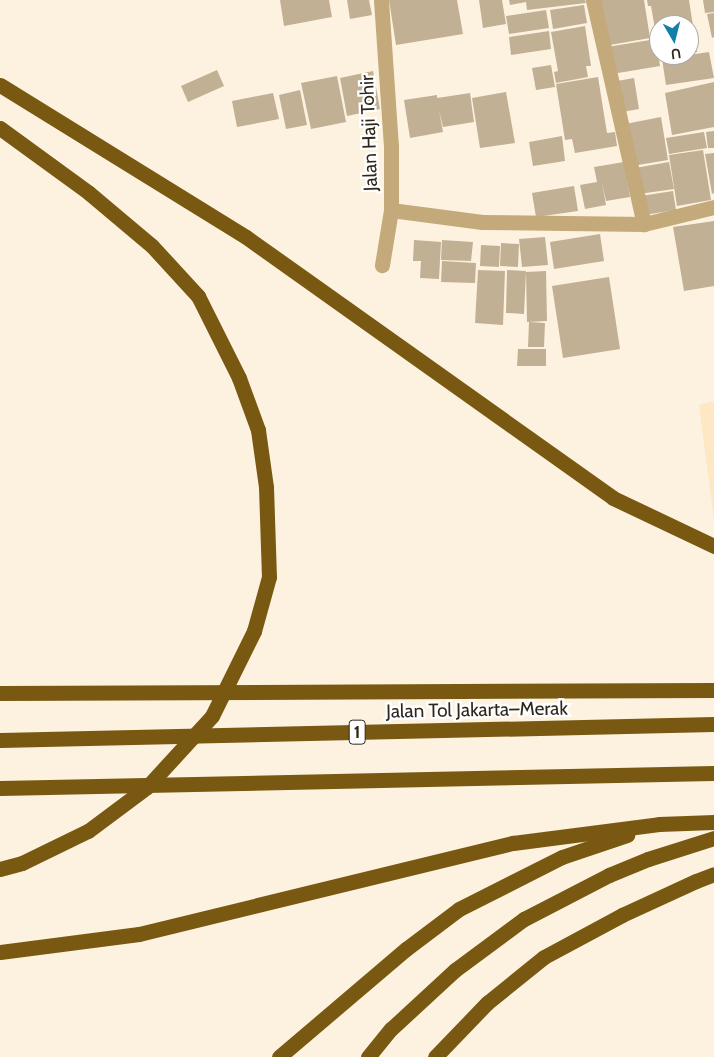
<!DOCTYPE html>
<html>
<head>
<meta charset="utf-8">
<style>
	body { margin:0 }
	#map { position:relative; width:714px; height:1057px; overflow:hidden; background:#fdf2e0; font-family:Cabin,sans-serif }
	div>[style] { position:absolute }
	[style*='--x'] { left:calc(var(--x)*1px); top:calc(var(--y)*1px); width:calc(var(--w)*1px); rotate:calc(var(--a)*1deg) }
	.built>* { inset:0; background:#fee8c3 }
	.building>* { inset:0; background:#c1b094 }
	.minor>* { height:15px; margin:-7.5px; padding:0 7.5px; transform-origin:7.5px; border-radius:7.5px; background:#c4aa7b }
	.motorway>* { height:15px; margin:-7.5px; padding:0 7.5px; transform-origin:7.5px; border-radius:7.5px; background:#795912 }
	.motorway-bridge>* { height:15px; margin:-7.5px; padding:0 7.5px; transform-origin:7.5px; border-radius:7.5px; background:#795912 }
	span { translate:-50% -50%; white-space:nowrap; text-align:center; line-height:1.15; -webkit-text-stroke:4.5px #fff; paint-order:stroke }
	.shield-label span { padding:1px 4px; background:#fff; border:1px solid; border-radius:4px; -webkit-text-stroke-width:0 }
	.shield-label { font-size:18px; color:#2e271c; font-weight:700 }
	.street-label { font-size:19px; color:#2e271c }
	.north { position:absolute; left:649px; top:15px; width:50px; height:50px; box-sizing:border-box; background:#fff; border:1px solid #aba9a4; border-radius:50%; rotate:172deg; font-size:14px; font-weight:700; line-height:20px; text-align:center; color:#2e271c }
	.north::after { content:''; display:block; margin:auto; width:18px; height:22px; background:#157fa8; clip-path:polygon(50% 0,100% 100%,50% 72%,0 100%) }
</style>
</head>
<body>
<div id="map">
	<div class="built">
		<i style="clip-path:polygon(714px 401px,714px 520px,699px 405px)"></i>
	</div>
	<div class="building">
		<i style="clip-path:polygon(280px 0,329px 0,332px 17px,284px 26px)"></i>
		<i style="clip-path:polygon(347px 0,369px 0,372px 15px,350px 19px)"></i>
		<i style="clip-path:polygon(389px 0,457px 0,463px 34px,396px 45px)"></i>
		<i style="clip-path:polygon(479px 0,502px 0,506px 24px,483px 28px)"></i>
		<i style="clip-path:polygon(509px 0,585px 0,586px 3px,527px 10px,526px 2px,510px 5px)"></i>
		<i style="clip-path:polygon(597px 0,644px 0,650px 38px,604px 46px)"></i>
		<i style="clip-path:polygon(647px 0,689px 0,697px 52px,689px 53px,689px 25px,659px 25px,658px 46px,651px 6px,648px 6px)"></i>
		<i style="clip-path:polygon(703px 0,714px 0,714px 12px,705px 13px)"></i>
		<i style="clip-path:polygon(584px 5px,587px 23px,553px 29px,550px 10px)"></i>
		<i style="clip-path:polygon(546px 10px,549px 28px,509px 34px,506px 16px)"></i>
		<i style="clip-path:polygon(714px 13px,714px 37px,712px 38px,707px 14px)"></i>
		<i style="clip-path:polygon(585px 26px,591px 66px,586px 66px,588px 77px,556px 83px,554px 72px,558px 71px,551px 32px)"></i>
		<i style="clip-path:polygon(549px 31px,551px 49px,511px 55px,509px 37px)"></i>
		<i style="clip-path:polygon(656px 39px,660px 66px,612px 74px,607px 47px)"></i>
		<i style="clip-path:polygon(709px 52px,714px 78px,666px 85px,662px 59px)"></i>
		<i style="clip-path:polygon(659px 55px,673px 55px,673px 56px,660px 58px)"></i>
		<i style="clip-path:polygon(551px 65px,555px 87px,536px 90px,532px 68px)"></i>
		<i style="clip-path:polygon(217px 70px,224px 86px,188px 102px,181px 86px)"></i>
		<i style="clip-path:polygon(373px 71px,380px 109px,347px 116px,340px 78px)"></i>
		<i style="clip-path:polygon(337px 76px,346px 122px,311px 129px,301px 83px)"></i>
		<i style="clip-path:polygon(598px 77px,607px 133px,615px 132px,617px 146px,575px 153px,572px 139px,565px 140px,556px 84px)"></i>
		<i style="clip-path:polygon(634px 78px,639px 109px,622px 112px,617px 81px)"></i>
		<i style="clip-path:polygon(714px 82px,714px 127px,672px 135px,665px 93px)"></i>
		<i style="clip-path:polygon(300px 90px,307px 125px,286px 129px,279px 95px)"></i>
		<i style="clip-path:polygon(506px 92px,515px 143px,480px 148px,472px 98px)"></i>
		<i style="clip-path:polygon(273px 93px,279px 119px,237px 127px,232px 101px)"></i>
		<i style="clip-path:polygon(470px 93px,474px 122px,443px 127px,439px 110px,443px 132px,410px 138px,404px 100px,437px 95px,437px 98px)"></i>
		<i style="clip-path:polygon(661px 117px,668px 160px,632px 166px,625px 124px)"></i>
		<i style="clip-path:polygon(714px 131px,714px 148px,708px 148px,706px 132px)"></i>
		<i style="clip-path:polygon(704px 132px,707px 148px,669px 154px,666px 138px)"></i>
		<i style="clip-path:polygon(562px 136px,565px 161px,533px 166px,529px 142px)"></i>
		<i style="clip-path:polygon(703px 150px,711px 200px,677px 206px,669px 155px)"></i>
		<i style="clip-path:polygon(714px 153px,714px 193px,712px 194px,705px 154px)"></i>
		<i style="clip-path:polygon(624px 162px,630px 197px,606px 201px,602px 183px,606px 205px,585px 209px,580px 185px,597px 182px,594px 167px)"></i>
		<i style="clip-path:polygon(669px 162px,674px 189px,639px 194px,635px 168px)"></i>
		<i style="clip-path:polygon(574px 186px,578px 211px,536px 217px,532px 193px)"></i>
		<i style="clip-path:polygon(673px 191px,676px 210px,644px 215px,641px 196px)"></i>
		<i style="clip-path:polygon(714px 221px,714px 286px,684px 291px,673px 227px)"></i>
		<i style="clip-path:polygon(600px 234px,604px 261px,554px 269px,550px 242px)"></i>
		<i style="clip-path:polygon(545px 237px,548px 265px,522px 267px,519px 239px)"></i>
		<i style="clip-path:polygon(414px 240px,441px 242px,439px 279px,420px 278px,421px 261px,413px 261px)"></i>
		<i style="clip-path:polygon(442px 240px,473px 242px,471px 261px,441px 260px)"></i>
		<i style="clip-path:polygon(501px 243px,519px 244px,518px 267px,500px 266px)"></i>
		<i style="clip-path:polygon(481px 245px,500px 246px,499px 267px,480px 266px)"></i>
		<i style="clip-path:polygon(442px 261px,476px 263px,475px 283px,441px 282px)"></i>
		<i style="clip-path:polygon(478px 270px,505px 271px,503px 325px,475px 323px)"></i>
		<i style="clip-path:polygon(507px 270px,526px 271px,524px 314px,506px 313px)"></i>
		<i style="clip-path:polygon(546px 271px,547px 321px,527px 322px,526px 272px)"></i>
		<i style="clip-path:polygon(609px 277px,620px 349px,563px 358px,552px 286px)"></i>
		<i style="clip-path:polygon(529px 322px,545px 323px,544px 347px,528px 347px)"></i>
		<i style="clip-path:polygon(518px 349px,546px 349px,546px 366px,517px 366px)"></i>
	</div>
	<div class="minor">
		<i style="--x:381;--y:0;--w:145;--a:86.1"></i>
		<i style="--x:391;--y:145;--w:65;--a:90"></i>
		<i style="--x:391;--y:210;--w:56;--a:99.3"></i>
		<i style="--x:593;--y:0;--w:230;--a:77.2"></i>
		<i style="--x:391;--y:210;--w:92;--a:7.5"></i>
		<i style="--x:482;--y:222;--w:162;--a:0.7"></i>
		<i style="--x:644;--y:224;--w:72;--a:-13.7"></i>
	</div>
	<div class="motorway">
		<i style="--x:0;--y:85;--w:289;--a:31.7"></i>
		<i style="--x:246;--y:237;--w:450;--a:35.4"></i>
		<i style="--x:613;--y:498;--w:112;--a:25.4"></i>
		<i style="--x:0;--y:128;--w:110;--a:36.1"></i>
		<i style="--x:89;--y:193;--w:82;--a:40.1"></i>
		<i style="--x:152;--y:246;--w:68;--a:47.4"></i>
		<i style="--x:198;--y:296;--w:92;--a:63.4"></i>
		<i style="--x:239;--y:378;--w:55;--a:69.9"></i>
		<i style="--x:258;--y:430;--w:58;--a:82"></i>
		<i style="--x:266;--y:487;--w:90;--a:88.1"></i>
		<i style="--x:0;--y:693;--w:714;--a:-0.24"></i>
		<i style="--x:0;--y:740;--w:714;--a:-1.28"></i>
		<i style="--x:0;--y:788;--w:714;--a:-1.2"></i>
		<i style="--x:0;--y:869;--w:23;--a:-15"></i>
		<i style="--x:0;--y:952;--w:140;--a:-7.4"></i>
		<i style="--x:139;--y:934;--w:385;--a:-13.7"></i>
		<i style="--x:513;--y:843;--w:147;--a:-7.4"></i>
		<i style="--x:659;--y:824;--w:55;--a:-2.1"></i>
		<i style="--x:279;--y:1057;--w:167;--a:-40.4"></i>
		<i style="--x:406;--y:949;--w:66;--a:-37"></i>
		<i style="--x:459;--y:909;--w:115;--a:-26.8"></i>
		<i style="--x:562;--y:857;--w:69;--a:-18.7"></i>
		<i style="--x:368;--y:1057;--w:36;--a:-51"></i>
		<i style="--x:391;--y:1029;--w:87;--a:-42.7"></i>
		<i style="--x:455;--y:970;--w:86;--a:-36.5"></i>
		<i style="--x:524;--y:919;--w:96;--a:-27.4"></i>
		<i style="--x:609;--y:875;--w:42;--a:-22.3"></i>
		<i style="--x:648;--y:859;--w:69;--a:-17.7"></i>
		<i style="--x:435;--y:1057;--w:75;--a:-46.1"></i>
		<i style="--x:487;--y:1003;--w:73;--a:-38.9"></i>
		<i style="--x:544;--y:957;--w:89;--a:-28.3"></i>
		<i style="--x:622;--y:915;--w:81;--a:-24.7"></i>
		<i style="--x:696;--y:881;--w:19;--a:-21"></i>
	</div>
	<div class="motorway-bridge">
		<i style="--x:22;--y:863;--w:73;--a:-25.9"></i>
		<i style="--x:88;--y:831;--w:74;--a:-36.7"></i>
		<i style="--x:147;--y:787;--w:96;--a:-47.5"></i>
		<i style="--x:212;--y:716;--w:95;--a:-63.7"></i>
		<i style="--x:254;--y:631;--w:56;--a:-74.5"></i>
	</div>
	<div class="shield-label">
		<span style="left:357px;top:732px">1</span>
	</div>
	<div class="street-label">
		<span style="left:369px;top:133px;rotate:-92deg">Jalan Haji Tohir</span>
		<span style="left:477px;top:710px;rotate:-1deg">Jalan Tol Jakarta–Merak</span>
	</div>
	<div class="north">U</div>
</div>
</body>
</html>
